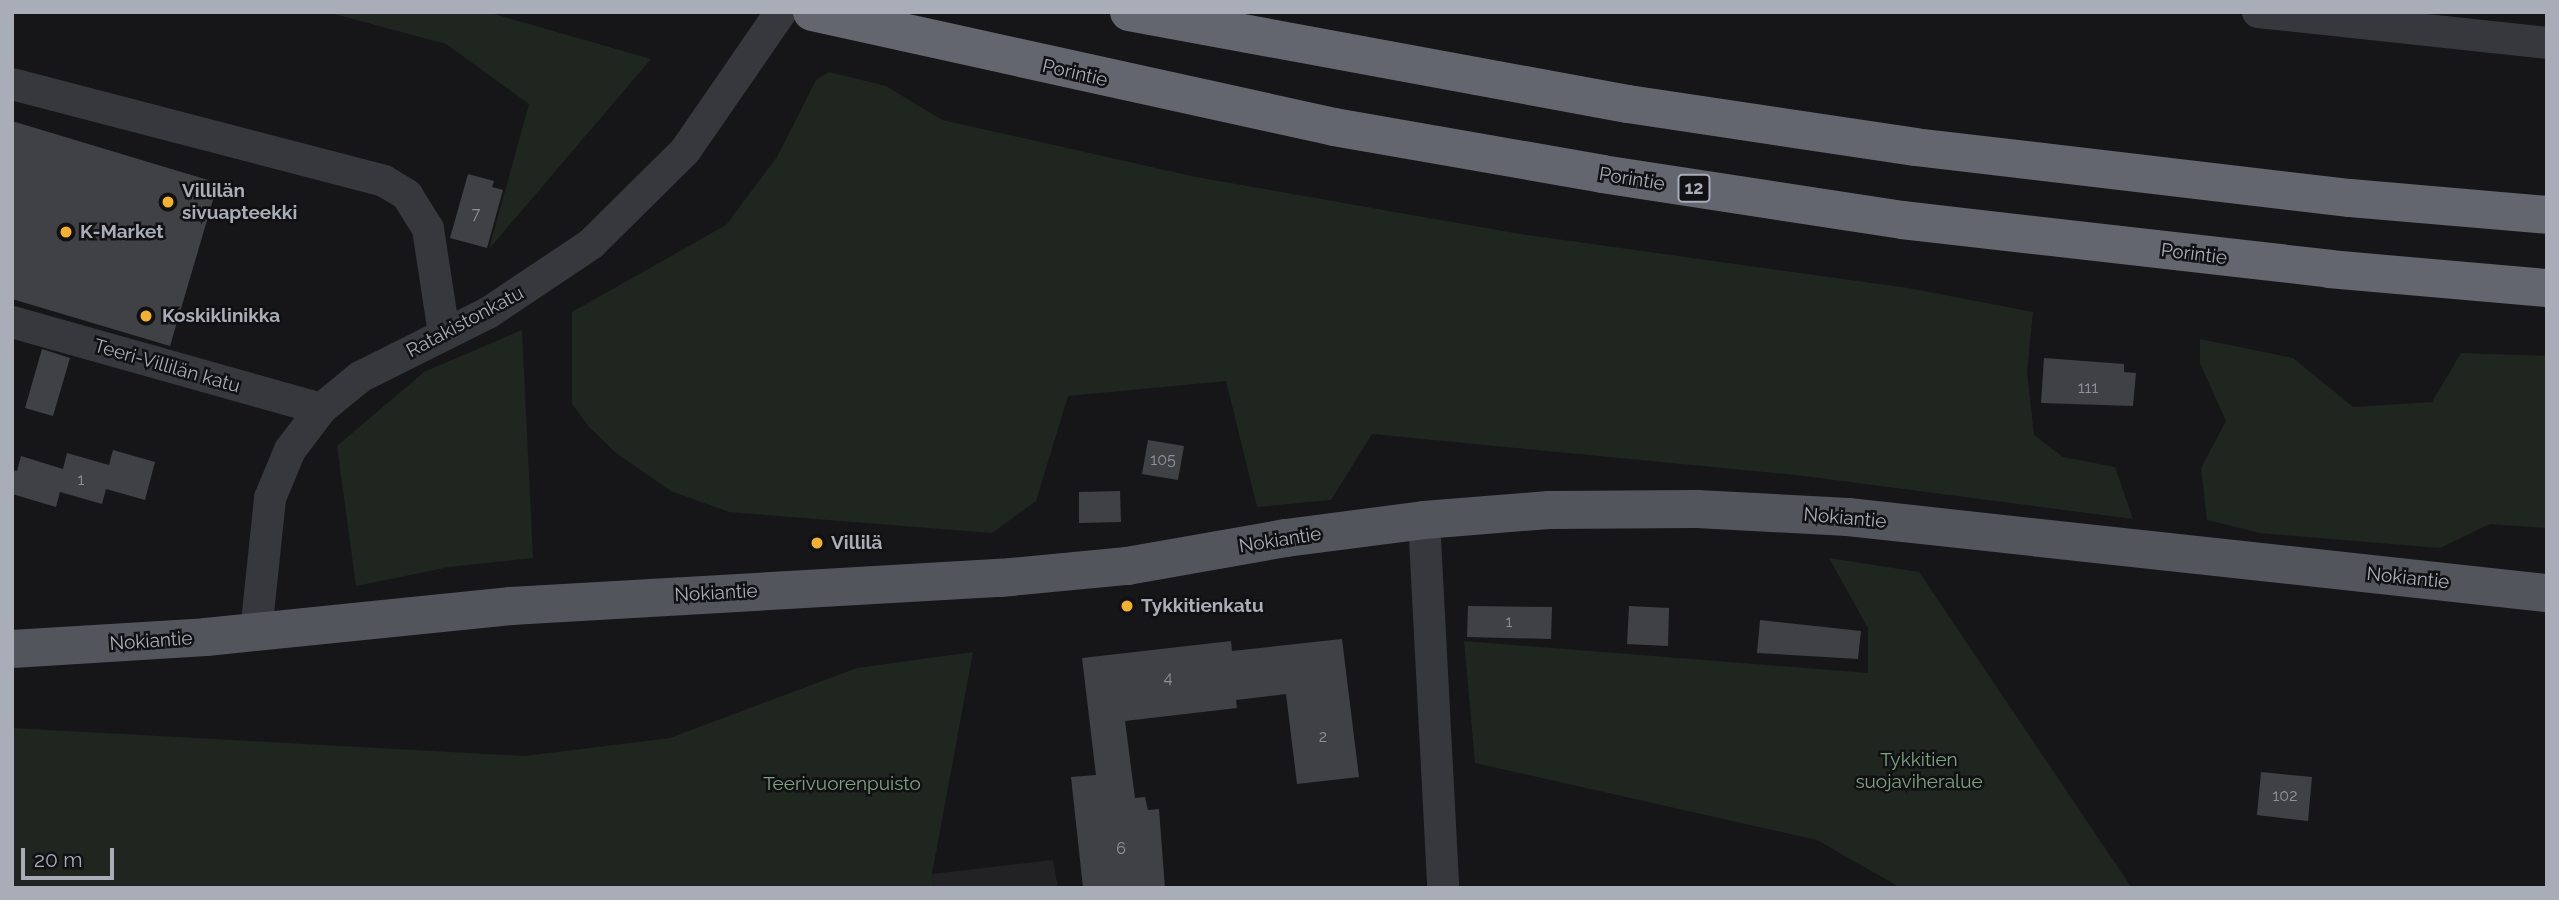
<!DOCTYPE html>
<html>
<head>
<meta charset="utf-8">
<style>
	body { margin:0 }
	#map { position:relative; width:2559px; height:900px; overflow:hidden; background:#161618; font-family:Raleway,sans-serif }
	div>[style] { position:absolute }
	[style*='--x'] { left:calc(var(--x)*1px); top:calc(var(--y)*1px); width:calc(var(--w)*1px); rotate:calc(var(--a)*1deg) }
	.built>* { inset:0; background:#222225 }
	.green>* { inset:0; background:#1e261f }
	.building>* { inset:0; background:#404145 }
	.minor>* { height:32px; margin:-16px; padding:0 16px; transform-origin:16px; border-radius:16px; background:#37383d }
	.major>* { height:38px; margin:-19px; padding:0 19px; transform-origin:19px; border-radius:19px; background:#53555c }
	.highway>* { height:38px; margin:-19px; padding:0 19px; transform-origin:19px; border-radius:19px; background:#63666e }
	.dots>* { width:19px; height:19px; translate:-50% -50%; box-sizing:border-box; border:4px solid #111113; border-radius:50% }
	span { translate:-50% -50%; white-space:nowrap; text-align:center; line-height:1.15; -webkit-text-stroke:5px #111113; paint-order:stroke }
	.number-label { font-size:16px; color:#8e929b }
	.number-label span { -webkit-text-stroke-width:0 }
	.shield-label span { padding:2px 5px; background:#111113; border:2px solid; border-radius:5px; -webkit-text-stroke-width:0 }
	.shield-label { font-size:18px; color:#a8adb8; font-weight:700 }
	.street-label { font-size:19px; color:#a8adb8 }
	.poi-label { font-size:19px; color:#a8adb8; font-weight:700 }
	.left { translate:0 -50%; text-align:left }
	.park-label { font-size:19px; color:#7fa381 }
	.frame { position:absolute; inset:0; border:14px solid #a8adb8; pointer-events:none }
	.scale { position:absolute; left:21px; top:848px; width:93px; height:32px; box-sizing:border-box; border:4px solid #a8adb8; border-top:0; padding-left:9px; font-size:21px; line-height:24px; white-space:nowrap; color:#a8adb8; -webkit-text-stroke:5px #111113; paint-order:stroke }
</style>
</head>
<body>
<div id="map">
	<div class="built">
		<i style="clip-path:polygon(1053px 860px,1058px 888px,933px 888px,932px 874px)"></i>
	</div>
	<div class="green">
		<i style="clip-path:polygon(327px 12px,487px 12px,651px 59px,489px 249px,529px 104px,446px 44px)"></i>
		<i style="clip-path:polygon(829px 72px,886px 86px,942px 120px,1196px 177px,1520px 234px,1908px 288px,2033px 312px,2027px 372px,2034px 435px,2063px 457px,2115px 467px,2133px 519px,1796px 475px,1372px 434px,1331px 500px,1257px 507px,1226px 381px,1068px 396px,1036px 501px,992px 533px,729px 512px,671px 491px,616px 453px,589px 427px,572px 404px,572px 312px,726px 225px,777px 157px,816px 80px)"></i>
		<i style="clip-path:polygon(522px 330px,533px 558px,449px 567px,356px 586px,337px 446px,424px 372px)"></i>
		<i style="clip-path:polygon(2200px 339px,2293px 358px,2353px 407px,2432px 402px,2461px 353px,2547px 356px,2547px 528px,2490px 524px,2440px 548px,2260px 533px,2207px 520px,2201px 468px,2226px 421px,2200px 363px)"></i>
		<i style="clip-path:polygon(1829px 558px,1919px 572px,2132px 888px,1901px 888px,1817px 840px,1475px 763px,1464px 641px,1868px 673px,1868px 628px)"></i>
		<i style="clip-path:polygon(973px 652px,932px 874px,933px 888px,12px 888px,12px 728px,525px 756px,670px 738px,857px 668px)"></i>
	</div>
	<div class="building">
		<i style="clip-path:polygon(12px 121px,218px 183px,170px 346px,12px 299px)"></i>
		<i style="clip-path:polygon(468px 174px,494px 181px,492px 187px,503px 190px,487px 248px,450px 238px)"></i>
		<i style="clip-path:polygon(42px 349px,70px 358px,53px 416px,25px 408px)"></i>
		<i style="clip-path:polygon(2044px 358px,2124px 364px,2124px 372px,2136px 373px,2133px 406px,2041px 403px)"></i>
		<i style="clip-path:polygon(1148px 440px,1184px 446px,1178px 480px,1142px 474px)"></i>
		<i style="clip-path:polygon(113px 450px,155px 462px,145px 500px,106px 489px,102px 504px,60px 492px,56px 507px,12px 494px,12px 470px,17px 471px,21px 456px,63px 469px,67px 453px,109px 465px)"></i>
		<i style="clip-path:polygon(1120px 491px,1121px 522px,1079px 523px,1079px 492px)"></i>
		<i style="clip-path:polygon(1468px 606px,1552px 607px,1551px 639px,1467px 637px)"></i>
		<i style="clip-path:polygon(1629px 606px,1669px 608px,1668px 646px,1627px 644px)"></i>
		<i style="clip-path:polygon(1760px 620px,1861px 631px,1858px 659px,1757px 653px)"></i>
		<i style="clip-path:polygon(1342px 639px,1359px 777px,1297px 784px,1286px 694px,1236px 700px,1237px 708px,1125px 721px,1135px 798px,1145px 797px,1148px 810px,1159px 809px,1165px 888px,1083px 888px,1071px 777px,1096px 775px,1082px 658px,1231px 641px,1232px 651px)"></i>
		<i style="clip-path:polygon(2261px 772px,2312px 777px,2308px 821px,2257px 815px)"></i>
	</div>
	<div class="minor">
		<i style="--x:2258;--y:12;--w:291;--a:6.1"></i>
		<i style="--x:12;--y:84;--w:384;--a:14.6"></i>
		<i style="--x:384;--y:181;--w:27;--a:31"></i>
		<i style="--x:407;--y:195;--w:40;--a:58"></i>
		<i style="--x:428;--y:229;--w:106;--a:81.3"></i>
		<i style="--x:12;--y:322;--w:321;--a:15.7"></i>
		<i style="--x:1424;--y:520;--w:368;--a:87"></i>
		<i style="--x:256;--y:632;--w:135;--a:-84"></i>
		<i style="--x:270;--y:498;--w:52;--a:-67.4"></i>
		<i style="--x:290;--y:450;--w:51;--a:-52.9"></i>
		<i style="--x:321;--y:409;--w:50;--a:-39.4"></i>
		<i style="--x:360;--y:377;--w:143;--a:-26.6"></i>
		<i style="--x:488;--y:313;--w:124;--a:-33.8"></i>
		<i style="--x:591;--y:244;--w:132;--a:-44.7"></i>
		<i style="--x:685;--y:151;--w:169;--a:-55.4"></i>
	</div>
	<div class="major">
		<i style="--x:12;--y:649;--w:194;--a:-3.5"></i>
		<i style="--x:206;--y:637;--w:307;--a:-5.8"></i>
		<i style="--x:511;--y:606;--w:490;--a:-3.3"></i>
		<i style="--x:1000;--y:578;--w:128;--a:-5.4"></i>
		<i style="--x:1127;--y:566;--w:161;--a:-10"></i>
		<i style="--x:1286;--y:538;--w:139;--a:-7.4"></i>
		<i style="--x:1424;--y:520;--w:125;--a:-4.6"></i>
		<i style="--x:1549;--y:510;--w:148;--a:-0.4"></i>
		<i style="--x:1697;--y:509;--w:151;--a:3"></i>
		<i style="--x:1848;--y:517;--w:703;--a:6.21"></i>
	</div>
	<div class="highway">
		<i style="--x:812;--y:12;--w:535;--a:12.42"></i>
		<i style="--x:1334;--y:127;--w:272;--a:9.9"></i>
		<i style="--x:1602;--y:174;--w:304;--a:8.7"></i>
		<i style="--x:1902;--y:220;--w:430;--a:6.5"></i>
		<i style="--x:2329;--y:269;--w:219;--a:5"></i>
		<i style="--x:1129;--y:12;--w:507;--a:10.45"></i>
		<i style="--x:1628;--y:104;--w:290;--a:8.5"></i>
		<i style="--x:1915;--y:147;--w:438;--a:6.7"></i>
		<i style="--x:2350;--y:198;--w:198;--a:4.9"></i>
	</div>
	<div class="dots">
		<i style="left:168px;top:202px;background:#f2b134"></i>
		<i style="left:66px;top:232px;background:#f2b134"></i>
		<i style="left:146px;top:316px;background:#f2b134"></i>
		<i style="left:817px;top:543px;background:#f2b134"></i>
		<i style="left:1127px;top:606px;background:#f2b134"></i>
	</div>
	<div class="number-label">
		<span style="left:476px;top:214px">7</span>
		<span style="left:2088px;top:388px">111</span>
		<span style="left:1163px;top:460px">105</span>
		<span style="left:81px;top:480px">1</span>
		<span style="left:1509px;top:622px">1</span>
		<span style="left:1168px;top:678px">4</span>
		<span style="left:1323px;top:737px">2</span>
		<span style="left:2285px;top:796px">102</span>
		<span style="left:1121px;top:849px">6</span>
	</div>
	<div class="shield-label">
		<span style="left:1694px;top:188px">12</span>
	</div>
	<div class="street-label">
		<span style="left:1075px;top:73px;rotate:13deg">Porintie</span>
		<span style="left:1632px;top:179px;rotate:9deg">Porintie</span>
		<span style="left:2194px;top:254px;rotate:7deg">Porintie</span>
		<span style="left:465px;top:322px;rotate:-28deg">Ratakistonkatu</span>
		<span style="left:167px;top:366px;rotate:16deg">Teeri-Villilän katu</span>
		<span style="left:1845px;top:518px;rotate:5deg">Nokiantie</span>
		<span style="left:1280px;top:540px;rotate:-9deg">Nokiantie</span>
		<span style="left:2408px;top:578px;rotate:6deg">Nokiantie</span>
		<span style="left:716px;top:593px;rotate:-3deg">Nokiantie</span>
		<span style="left:151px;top:641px;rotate:-4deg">Nokiantie</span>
	</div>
	<div class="poi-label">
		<span class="left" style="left:182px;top:202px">Villilän<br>sivuapteekki</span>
		<span class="left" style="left:80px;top:232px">K-Market</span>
		<span class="left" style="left:162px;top:316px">Koskiklinikka</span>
		<span class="left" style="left:831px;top:543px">Villilä</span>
		<span class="left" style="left:1141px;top:606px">Tykkitienkatu</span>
	</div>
	<div class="park-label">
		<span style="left:1919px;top:771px">Tykkitien<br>suojaviheralue</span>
		<span style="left:842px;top:784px">Teerivuorenpuisto</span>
	</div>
	<div class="frame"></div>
	<div class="scale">20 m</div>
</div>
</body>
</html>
